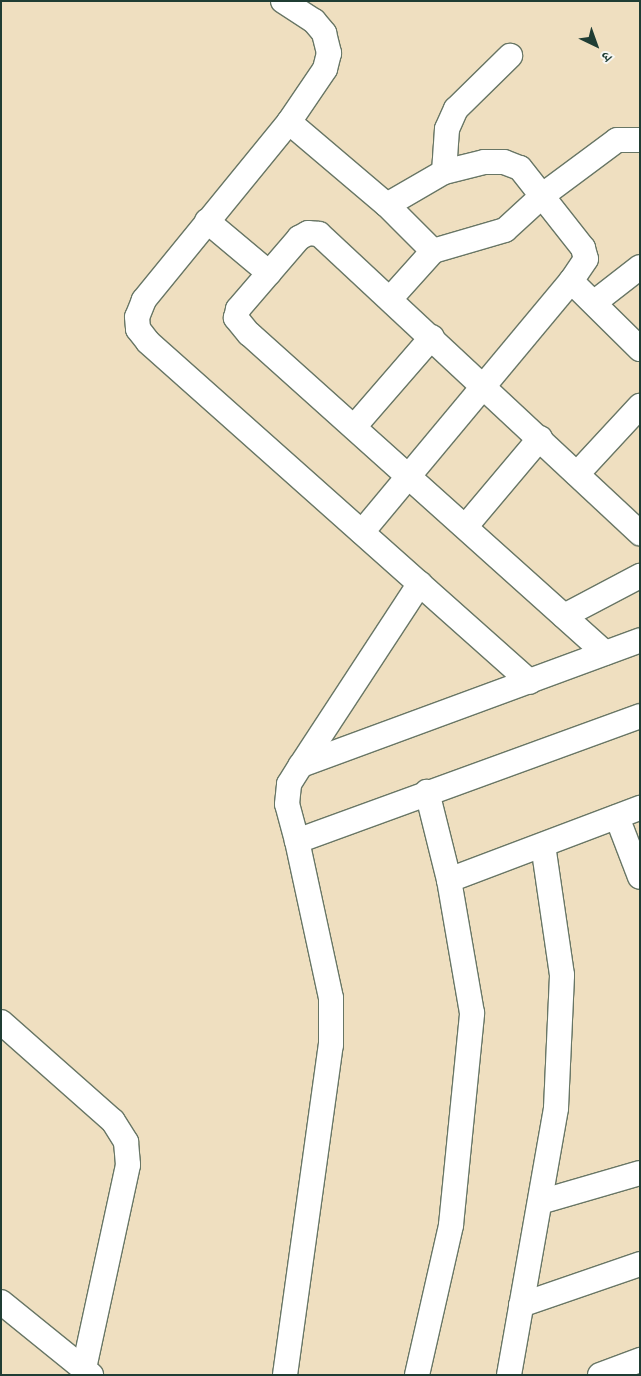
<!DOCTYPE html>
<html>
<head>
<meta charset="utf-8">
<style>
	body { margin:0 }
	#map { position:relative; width:641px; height:1376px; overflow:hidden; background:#efdfc0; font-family:"IM FELL DW Pica","Noto Serif Devanagari",serif }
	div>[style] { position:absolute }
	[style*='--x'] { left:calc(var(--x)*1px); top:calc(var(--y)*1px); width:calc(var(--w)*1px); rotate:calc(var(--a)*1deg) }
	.roads { filter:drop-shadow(1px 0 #687665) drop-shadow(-1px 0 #687665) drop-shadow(0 1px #687665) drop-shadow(0 -1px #687665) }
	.minor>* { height:24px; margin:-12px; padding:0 12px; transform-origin:12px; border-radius:12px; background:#fff }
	span { translate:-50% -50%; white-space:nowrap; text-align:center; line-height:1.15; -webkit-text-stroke:4px #f6f6f2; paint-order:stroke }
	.frame { position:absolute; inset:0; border:2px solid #1f3d34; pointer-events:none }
	.north { position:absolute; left:571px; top:20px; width:50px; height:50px; -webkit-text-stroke:4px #f6f6f2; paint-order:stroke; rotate:138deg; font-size:14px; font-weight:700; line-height:20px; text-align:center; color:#1f3d34 }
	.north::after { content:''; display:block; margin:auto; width:18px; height:22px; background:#1f3d34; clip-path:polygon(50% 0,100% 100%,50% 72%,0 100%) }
</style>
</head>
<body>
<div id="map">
	<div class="roads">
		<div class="minor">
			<i style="--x:283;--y:1;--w:37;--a:33"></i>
			<i style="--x:314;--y:21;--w:16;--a:50"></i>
			<i style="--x:324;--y:33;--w:21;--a:76"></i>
			<i style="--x:329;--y:53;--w:16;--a:104"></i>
			<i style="--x:325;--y:69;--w:64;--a:124.2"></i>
			<i style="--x:289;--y:122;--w:128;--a:40.3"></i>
			<i style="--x:387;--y:205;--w:66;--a:-30.1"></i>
			<i style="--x:444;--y:172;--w:41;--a:-14"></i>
			<i style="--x:484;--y:162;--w:20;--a:0"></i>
			<i style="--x:504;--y:162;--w:17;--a:21"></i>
			<i style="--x:520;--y:168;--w:102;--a:51.8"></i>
			<i style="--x:583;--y:248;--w:11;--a:75"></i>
			<i style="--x:586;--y:259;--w:27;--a:124"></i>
			<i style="--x:571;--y:281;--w:97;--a:44.6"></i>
			<i style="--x:289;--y:122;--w:230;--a:129.2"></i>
			<i style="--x:144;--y:300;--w:18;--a:112"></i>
			<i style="--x:137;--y:317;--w:12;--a:85"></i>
			<i style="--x:138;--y:329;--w:16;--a:52"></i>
			<i style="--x:148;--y:342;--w:511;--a:41.67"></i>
			<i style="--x:444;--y:172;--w:43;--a:-86"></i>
			<i style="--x:447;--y:129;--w:22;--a:-66"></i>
			<i style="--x:456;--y:109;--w:76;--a:-44.5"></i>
			<i style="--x:387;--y:205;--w:65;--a:45"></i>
			<i style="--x:207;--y:221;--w:81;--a:40"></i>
			<i style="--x:390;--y:299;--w:64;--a:-48.1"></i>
			<i style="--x:433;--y:251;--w:75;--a:-16.3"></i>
			<i style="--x:505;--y:230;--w:52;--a:-42.6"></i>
			<i style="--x:543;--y:195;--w:92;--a:-36.6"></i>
			<i style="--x:617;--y:140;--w:23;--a:0"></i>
			<i style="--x:595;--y:302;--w:57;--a:-37.9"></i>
			<i style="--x:354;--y:427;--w:119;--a:-49.1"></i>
			<i style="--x:577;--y:474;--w:93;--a:-47.2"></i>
			<i style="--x:466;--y:526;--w:115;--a:-49.9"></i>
			<i style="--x:362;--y:532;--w:327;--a:-50.2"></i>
			<i style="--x:564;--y:616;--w:86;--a:-27.8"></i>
			<i style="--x:605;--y:653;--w:478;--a:-138.1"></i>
			<i style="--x:249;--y:334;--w:21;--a:-129"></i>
			<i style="--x:236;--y:318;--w:9;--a:-77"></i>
			<i style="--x:238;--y:309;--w:94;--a:-49.3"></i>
			<i style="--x:299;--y:238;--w:10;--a:-29"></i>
			<i style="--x:308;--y:233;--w:11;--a:5"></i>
			<i style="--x:319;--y:234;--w:439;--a:43"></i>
			<i style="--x:301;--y:765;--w:217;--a:-56.8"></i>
			<i style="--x:617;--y:817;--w:64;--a:69"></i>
			<i style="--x:297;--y:841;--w:38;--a:-105"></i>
			<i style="--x:287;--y:804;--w:20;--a:-84"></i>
			<i style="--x:289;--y:784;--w:22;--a:-58"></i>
			<i style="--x:301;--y:765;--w:361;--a:-20.2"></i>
			<i style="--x:449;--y:880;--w:204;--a:-20.7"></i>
			<i style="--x:1;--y:1022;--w:149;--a:41.5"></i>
			<i style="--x:113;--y:1121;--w:25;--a:58"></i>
			<i style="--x:126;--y:1142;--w:23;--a:85"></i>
			<i style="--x:128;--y:1165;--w:208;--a:102.2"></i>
			<i style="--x:540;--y:1202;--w:104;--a:-16.2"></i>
			<i style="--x:1;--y:1302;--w:116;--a:39"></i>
			<i style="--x:521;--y:1305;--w:126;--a:-19"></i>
			<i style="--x:285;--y:1375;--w:333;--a:-82.1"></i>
			<i style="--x:331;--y:1045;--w:47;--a:-90"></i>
			<i style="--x:331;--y:998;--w:161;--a:-102.2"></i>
			<i style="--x:297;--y:841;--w:365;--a:-20"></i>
			<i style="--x:417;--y:1375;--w:154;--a:-77.2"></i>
			<i style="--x:451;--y:1225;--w:213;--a:-84.3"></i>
			<i style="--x:472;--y:1013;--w:135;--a:-99.8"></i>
			<i style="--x:449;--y:880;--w:91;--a:-104"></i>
			<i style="--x:509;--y:1375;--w:271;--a:-80"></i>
			<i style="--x:556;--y:1108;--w:133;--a:-87.4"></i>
			<i style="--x:562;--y:975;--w:131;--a:-98.3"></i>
			<i style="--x:600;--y:1375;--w:43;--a:-20.6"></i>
		</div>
	</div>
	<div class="frame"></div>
	<div class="north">उ</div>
</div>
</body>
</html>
